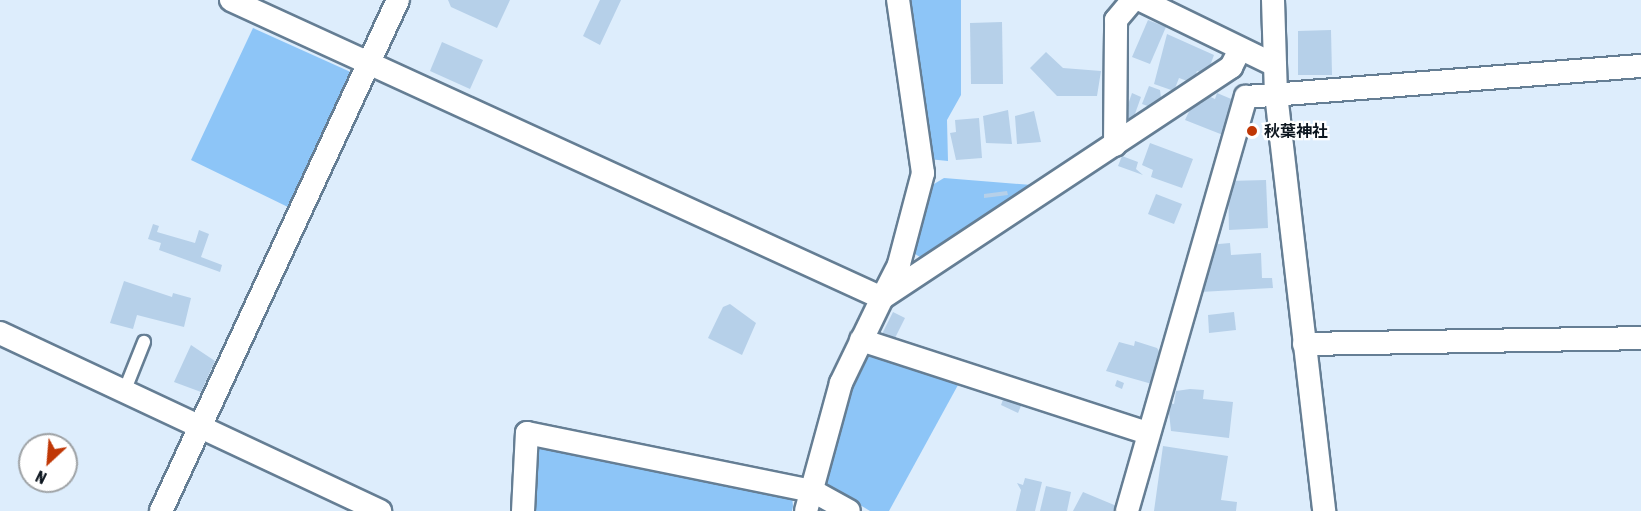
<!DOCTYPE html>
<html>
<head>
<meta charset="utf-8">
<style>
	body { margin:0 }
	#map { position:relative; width:1641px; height:511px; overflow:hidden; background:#ddedfc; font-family:"Asap Condensed","Noto Sans JP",sans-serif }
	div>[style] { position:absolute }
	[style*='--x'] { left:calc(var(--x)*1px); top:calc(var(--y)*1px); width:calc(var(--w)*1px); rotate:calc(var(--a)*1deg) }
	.green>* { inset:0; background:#8dc5f7 }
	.building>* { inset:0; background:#b6d0e9 }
	.roads { filter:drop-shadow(2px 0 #657e94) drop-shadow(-2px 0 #657e94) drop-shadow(0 2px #657e94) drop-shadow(0 -2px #657e94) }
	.lane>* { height:12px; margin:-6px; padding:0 6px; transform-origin:6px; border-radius:6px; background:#fff }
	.street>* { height:22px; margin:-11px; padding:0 11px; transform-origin:11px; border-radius:11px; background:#fff }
	.dots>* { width:16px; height:16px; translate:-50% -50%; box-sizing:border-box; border:3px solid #fff; border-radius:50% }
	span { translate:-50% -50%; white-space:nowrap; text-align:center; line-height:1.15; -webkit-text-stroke:4.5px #fff; paint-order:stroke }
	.poi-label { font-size:16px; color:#0d161f; font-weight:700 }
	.left { translate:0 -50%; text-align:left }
	.north { position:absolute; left:18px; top:433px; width:60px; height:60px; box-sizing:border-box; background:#fff; border:2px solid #9ea2a5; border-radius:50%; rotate:206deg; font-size:16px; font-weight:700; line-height:24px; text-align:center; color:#0d161f }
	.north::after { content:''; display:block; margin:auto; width:21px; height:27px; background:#c03705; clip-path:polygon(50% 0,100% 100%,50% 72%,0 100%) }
</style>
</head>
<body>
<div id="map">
	<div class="green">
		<i style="clip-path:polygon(908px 0,961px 0,961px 95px,947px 120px,948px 161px,928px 159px)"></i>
		<i style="clip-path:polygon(253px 28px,355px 74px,290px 208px,191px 160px)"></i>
		<i style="clip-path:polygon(944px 178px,1032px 185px,925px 260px,910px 251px,929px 187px)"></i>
		<i style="clip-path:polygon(864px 346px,964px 374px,889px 511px,870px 511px,827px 485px,824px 473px)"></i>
		<i style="clip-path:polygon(538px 445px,792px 496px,793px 506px,792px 511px,532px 511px,531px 456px)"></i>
	</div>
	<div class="building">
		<i style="clip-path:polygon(448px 0,510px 0,497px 28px,451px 7px)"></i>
		<i style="clip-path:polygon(600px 0,621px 0,600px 45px,583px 36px)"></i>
		<i style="clip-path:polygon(1148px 20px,1166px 27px,1150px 64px,1132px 57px)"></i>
		<i style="clip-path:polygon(1002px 22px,1003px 84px,971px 84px,970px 23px)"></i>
		<i style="clip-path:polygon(1331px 30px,1332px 75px,1298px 75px,1298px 31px)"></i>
		<i style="clip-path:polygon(1167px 34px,1214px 55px,1207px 74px,1197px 71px,1193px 83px,1179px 78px,1174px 91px,1154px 84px)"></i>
		<i style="clip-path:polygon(442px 42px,483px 60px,470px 89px,430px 71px)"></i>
		<i style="clip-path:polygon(1046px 52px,1063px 68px,1101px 71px,1097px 96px,1057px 96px,1030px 68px)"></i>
		<i style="clip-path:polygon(1149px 86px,1160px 90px,1161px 98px,1153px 108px,1142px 104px)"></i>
		<i style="clip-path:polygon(1132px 93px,1141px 97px,1131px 125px,1122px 122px)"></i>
		<i style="clip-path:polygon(1217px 93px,1236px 101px,1223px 135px,1185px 120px,1194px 101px,1201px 104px,1204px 94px,1215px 99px)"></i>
		<i style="clip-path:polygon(1008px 110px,1012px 144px,986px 143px,983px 116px)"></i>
		<i style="clip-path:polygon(1034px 111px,1041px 142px,1017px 144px,1015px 116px)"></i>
		<i style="clip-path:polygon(979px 118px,982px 158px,956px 160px,950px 133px,956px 132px,955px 120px)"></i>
		<i style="clip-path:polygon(1150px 143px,1193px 159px,1182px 188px,1151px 177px,1153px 170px,1142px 165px)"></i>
		<i style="clip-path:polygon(1122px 156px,1138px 162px,1136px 169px,1143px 175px,1118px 166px)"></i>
		<i style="clip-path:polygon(1266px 180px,1268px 228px,1229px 230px,1228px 181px)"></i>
		<i style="clip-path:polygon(1007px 191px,1008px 195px,984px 198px,984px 194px)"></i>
		<i style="clip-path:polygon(1156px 194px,1182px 204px,1174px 224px,1148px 214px)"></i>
		<i style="clip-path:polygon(153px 224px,159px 226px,157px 232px,195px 243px,199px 230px,209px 234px,201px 257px,222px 265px,220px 272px,159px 250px,161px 243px,148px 239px)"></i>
		<i style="clip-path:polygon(1230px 243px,1231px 255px,1261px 253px,1262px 278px,1272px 278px,1273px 288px,1200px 292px,1198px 272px,1210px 271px,1208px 245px)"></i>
		<i style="clip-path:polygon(124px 281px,172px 297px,173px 293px,191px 298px,184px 327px,137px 315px,133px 329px,110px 323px)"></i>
		<i style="clip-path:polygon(730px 304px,756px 323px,742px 355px,708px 338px,723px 307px)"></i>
		<i style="clip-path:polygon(893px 312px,905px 318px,891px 346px,879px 340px)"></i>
		<i style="clip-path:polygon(1234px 312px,1236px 330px,1209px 333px,1208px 315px)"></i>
		<i style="clip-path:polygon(1135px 341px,1157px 348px,1161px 354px,1152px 384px,1106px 371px,1119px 342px,1134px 346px)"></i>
		<i style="clip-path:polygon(191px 345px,215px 361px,201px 392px,174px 382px)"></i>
		<i style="clip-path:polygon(1117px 380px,1124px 383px,1122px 389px,1115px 386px)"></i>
		<i style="clip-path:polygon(1190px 389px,1204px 390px,1203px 399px,1233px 402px,1229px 438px,1171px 431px,1168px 403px,1174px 404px,1176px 391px)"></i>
		<i style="clip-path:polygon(1005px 394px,1023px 401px,1018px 413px,1001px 405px)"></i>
		<i style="clip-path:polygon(1163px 446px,1228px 456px,1221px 500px,1237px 502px,1236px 511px,1154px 511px)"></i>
		<i style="clip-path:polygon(1025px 478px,1042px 482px,1035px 511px,1016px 511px,1021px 490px,1017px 483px,1023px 485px)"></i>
		<i style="clip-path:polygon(1046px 486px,1071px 492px,1067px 511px,1040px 511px)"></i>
		<i style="clip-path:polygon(1083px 492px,1119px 507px,1118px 511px,1073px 511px)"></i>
	</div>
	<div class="roads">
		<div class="lane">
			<i style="--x:124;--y:392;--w:54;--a:-68.2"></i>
		</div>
		<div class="street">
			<i style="--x:231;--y:0;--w:716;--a:24.6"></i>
			<i style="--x:882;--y:298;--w:38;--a:-63"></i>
			<i style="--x:899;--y:264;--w:94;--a:-75.2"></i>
			<i style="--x:923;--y:173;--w:175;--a:-98.2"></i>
			<i style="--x:1141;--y:0;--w:149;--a:25.9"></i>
			<i style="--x:1273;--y:0;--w:94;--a:88.2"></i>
			<i style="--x:1276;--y:94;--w:420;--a:83.4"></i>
			<i style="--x:1115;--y:145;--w:125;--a:-89.5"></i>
			<i style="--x:1116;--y:20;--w:26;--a:-50"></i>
			<i style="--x:0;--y:333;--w:420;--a:25.1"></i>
			<i style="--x:861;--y:340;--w:301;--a:18"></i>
			<i style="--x:1304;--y:344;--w:337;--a:-1"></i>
			<i style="--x:161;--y:511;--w:563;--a:-65.12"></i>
			<i style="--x:523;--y:511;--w:78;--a:-87.1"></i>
			<i style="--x:527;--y:433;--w:292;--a:11.5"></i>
			<i style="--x:813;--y:491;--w:41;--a:29.1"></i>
			<i style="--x:806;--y:511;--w:133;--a:-74.7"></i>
			<i style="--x:841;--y:383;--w:94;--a:-64.2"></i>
			<i style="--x:882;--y:298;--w:419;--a:-33.5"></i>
			<i style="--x:1231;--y:67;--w:20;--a:-63"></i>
			<i style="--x:1127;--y:511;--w:431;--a:-74"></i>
			<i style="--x:1246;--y:97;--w:396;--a:-4.5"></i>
		</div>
	</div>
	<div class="dots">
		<i style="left:1252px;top:131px;background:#c03705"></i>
	</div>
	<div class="poi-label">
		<span class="left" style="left:1264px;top:131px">秋葉神社</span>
	</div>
	<div class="north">N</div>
</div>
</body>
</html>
